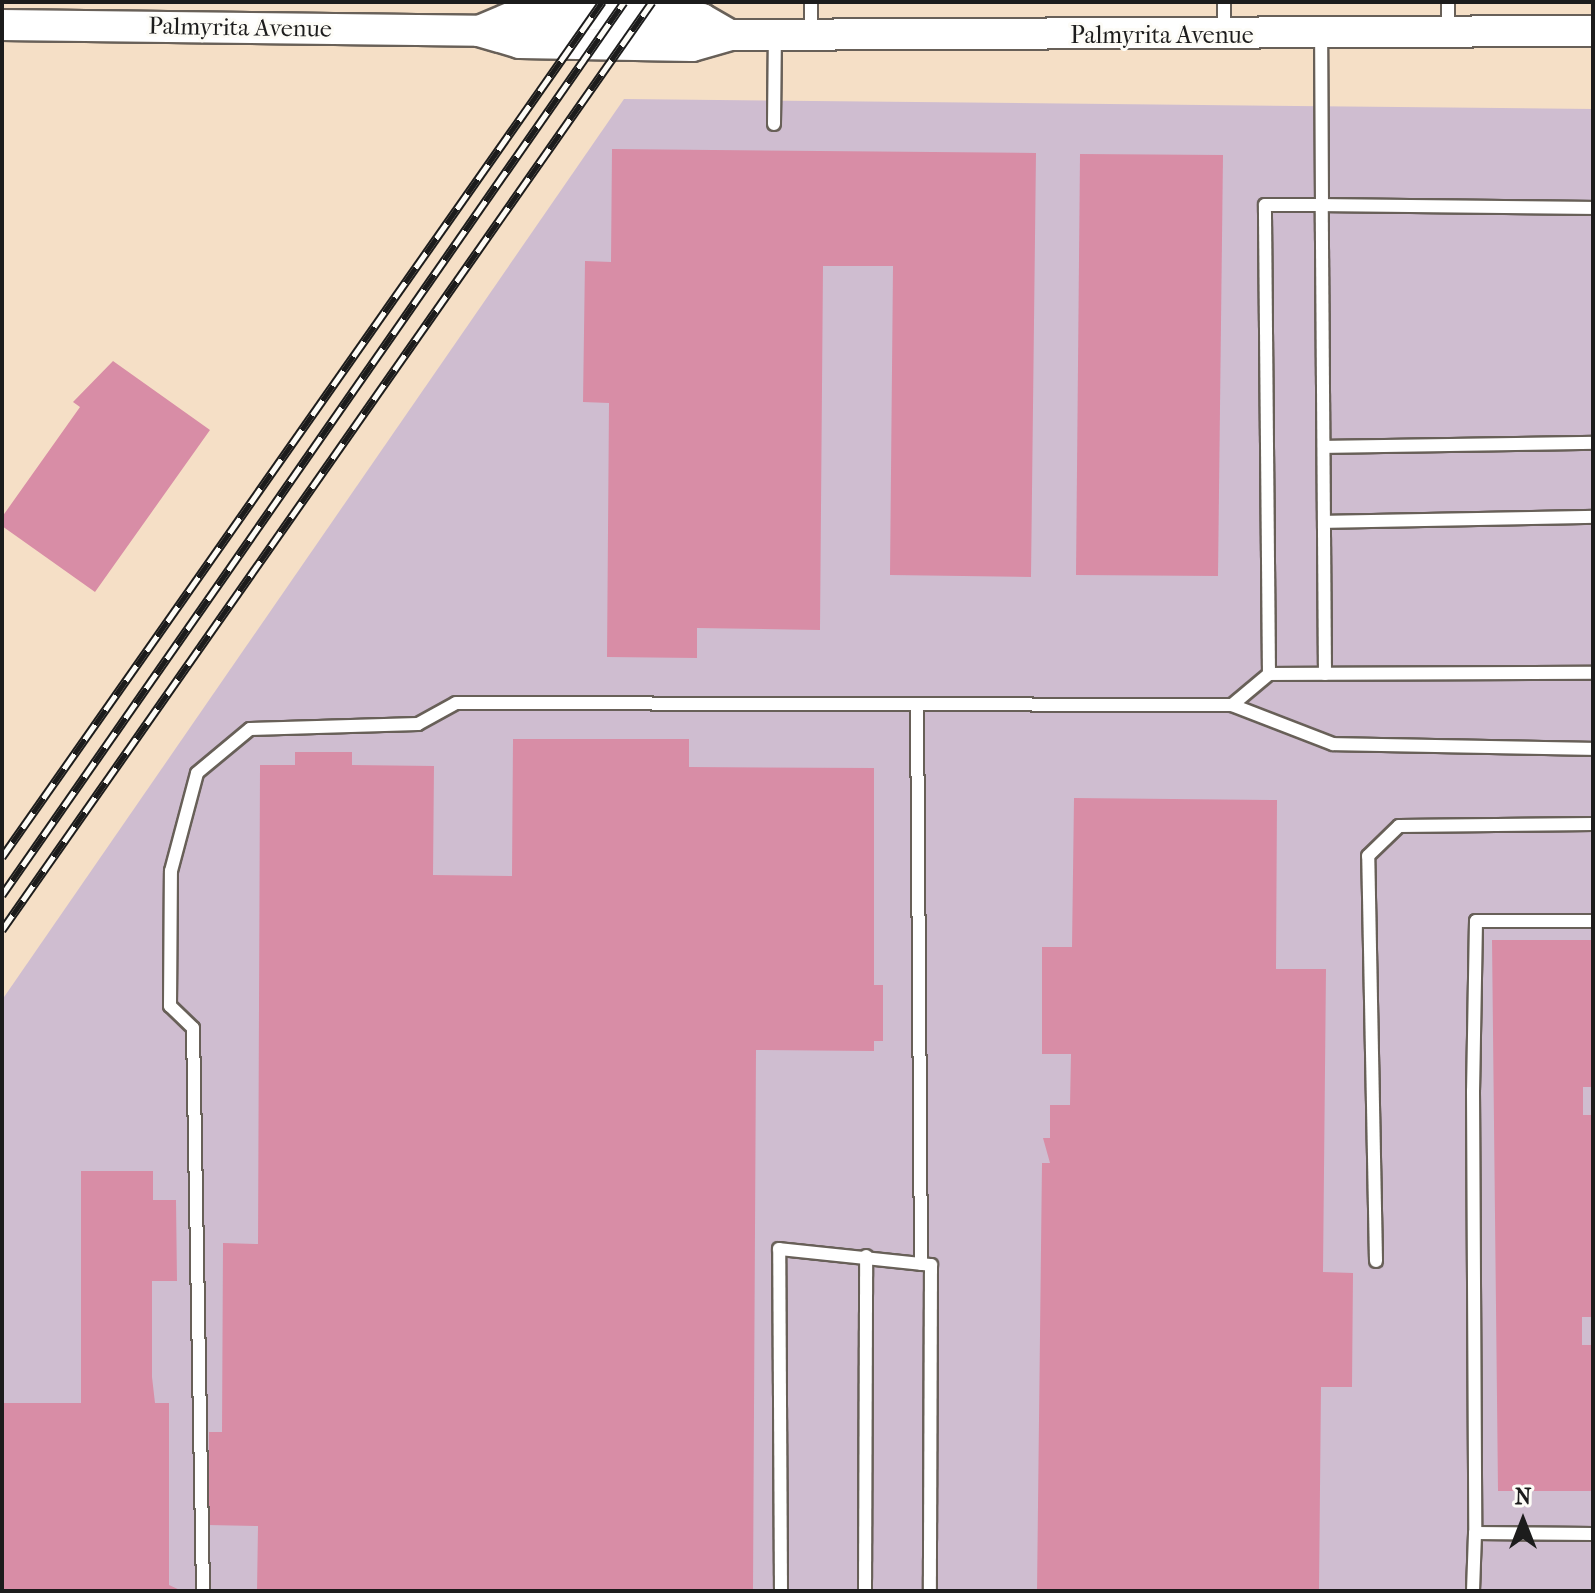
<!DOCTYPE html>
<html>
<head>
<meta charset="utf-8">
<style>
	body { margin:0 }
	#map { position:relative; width:1595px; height:1593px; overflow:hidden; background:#f5dfc6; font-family:"IM FELL French Canon",serif }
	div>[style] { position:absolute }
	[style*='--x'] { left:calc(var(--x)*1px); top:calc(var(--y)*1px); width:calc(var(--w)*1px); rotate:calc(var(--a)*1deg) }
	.industrial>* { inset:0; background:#cfbdd0 }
	.building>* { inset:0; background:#d88da6 }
	.roads { filter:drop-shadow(2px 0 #686058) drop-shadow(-2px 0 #686058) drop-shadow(0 2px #686058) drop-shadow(0 -2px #686058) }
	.service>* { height:12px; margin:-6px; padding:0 6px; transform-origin:6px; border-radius:6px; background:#fff }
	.tertiary>* { height:30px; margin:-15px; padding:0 15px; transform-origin:15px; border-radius:15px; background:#fff }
	.rail>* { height:9px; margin-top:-4.5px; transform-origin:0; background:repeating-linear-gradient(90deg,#fdfcf7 0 18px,#1c1c1c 0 36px); box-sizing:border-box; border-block:2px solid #1c1c1c }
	span { translate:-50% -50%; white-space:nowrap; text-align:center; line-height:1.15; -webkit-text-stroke:6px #fdfcf7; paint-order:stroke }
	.street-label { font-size:24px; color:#1c1c1c }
	.frame { position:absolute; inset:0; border:4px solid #1c1c1c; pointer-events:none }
	.north { position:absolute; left:1483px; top:1481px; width:80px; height:80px; -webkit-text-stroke:6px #fdfcf7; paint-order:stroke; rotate:0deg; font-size:22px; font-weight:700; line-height:32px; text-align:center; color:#1c1c1c }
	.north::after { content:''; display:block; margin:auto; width:28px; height:36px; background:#1c1c1c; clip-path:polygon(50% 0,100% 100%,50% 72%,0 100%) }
</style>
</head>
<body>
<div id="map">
	<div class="industrial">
		<i style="clip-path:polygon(624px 99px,1593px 109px,1593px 1591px,2px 1591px,2px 1000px)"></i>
	</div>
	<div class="building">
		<i style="clip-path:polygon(612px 149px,1036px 153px,1031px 577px,890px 575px,893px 266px,823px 266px,820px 630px,697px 628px,697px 658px,607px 657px,609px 403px,583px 402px,585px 261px,611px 262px)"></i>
		<i style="clip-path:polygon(1080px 154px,1223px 155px,1218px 576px,1076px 575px)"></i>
		<i style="clip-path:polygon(113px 361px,210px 430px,95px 592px,2px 526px,2px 517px,80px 407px,73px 402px)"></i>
		<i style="clip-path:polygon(513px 739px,689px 739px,689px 767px,874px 768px,874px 985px,883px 985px,883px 1041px,874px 1041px,874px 1051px,756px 1050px,753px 1591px,257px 1591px,258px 1526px,208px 1525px,209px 1432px,222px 1432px,223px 1243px,258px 1244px,260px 765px,295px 765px,295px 752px,352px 752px,352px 765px,434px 766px,433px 875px,512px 876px)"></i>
		<i style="clip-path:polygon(1074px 798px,1277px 800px,1276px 969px,1326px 969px,1323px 1272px,1353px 1273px,1352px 1387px,1321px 1387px,1319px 1591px,1037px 1591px,1042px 1163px,1050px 1163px,1043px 1138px,1050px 1138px,1050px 1105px,1070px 1105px,1071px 1054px,1042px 1054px,1042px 947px,1072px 947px)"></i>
		<i style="clip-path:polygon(1492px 940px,1593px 940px,1593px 1087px,1583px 1087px,1583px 1115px,1593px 1115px,1593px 1317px,1582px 1317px,1582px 1345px,1593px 1345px,1593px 1491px,1498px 1491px)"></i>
		<i style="clip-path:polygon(81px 1171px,153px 1171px,153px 1200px,176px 1200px,177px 1281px,152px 1281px,152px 1377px,155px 1403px,169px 1403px,169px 1585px,182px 1591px,2px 1591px,2px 1403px,81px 1403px)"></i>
	</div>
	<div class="roads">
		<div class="service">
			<i style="--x:1224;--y:2;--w:31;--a:90"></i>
			<i style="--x:1448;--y:2;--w:29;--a:90"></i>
			<i style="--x:811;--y:35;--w:33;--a:-90"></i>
			<i style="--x:774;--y:124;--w:89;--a:-89.4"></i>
			<i style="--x:1324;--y:447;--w:269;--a:-0.9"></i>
			<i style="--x:1324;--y:522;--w:269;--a:-1.1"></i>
			<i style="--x:1269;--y:674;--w:324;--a:-0.2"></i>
			<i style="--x:1325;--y:674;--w:469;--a:-90.4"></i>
			<i style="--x:1322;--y:205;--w:271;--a:0.6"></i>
			<i style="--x:917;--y:705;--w:559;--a:89.59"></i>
			<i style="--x:1232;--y:705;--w:108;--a:21.1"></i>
			<i style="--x:1333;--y:744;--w:260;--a:1.1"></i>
			<i style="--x:1593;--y:921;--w:117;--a:180"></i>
			<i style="--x:1476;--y:921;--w:170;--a:91"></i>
			<i style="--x:1473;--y:1091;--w:442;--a:89.7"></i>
			<i style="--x:1475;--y:1533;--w:118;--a:0.5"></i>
			<i style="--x:1376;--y:1261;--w:405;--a:-91.1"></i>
			<i style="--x:1368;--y:856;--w:43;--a:-44.1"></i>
			<i style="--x:1399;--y:826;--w:194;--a:-0.6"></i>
			<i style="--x:203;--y:1591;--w:563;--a:-91.02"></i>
			<i style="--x:193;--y:1028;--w:32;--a:-136"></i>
			<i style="--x:170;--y:1006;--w:135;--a:-89.6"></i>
			<i style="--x:171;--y:871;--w:101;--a:-75.1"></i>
			<i style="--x:197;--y:773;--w:69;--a:-39.7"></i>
			<i style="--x:250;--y:729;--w:168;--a:-1.7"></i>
			<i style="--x:418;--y:724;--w:43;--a:-28.9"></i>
			<i style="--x:456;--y:703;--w:776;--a:0.15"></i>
			<i style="--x:1232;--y:705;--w:48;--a:-40"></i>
			<i style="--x:1269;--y:674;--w:469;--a:-90.5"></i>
			<i style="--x:1265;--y:205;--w:57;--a:0"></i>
			<i style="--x:1322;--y:205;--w:168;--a:-90.3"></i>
			<i style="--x:781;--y:1591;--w:342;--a:-90.3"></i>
			<i style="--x:779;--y:1249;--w:153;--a:6"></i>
			<i style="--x:931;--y:1265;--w:326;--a:90.2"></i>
			<i style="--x:865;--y:1591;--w:335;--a:-89.8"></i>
			<i style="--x:1473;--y:1591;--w:58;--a:-88"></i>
		</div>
		<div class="tertiary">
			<i style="--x:2;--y:25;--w:477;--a:0.7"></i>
			<i style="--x:479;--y:31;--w:43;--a:16.3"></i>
			<i style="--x:520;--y:43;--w:172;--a:1"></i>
			<i style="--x:692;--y:46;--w:40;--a:-16"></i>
			<i style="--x:730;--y:35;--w:863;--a:-0.27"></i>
			<i style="--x:479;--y:31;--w:43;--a:-23"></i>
			<i style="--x:519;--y:14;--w:96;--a:0.6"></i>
			<i style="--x:615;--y:15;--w:87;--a:2.6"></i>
			<i style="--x:702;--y:19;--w:32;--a:30"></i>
		</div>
	</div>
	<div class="rail">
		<i style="--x:2;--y:857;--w:1045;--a:-54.94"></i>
		<i style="--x:2;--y:895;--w:1088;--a:-55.14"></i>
		<i style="--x:2;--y:930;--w:1133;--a:-54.99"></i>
	</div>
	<div class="street-label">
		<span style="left:240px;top:28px;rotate:1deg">Palmyrita Avenue</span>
		<span style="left:1162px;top:36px">Palmyrita Avenue</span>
	</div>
	<div class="frame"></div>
	<div class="north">N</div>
</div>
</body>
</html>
